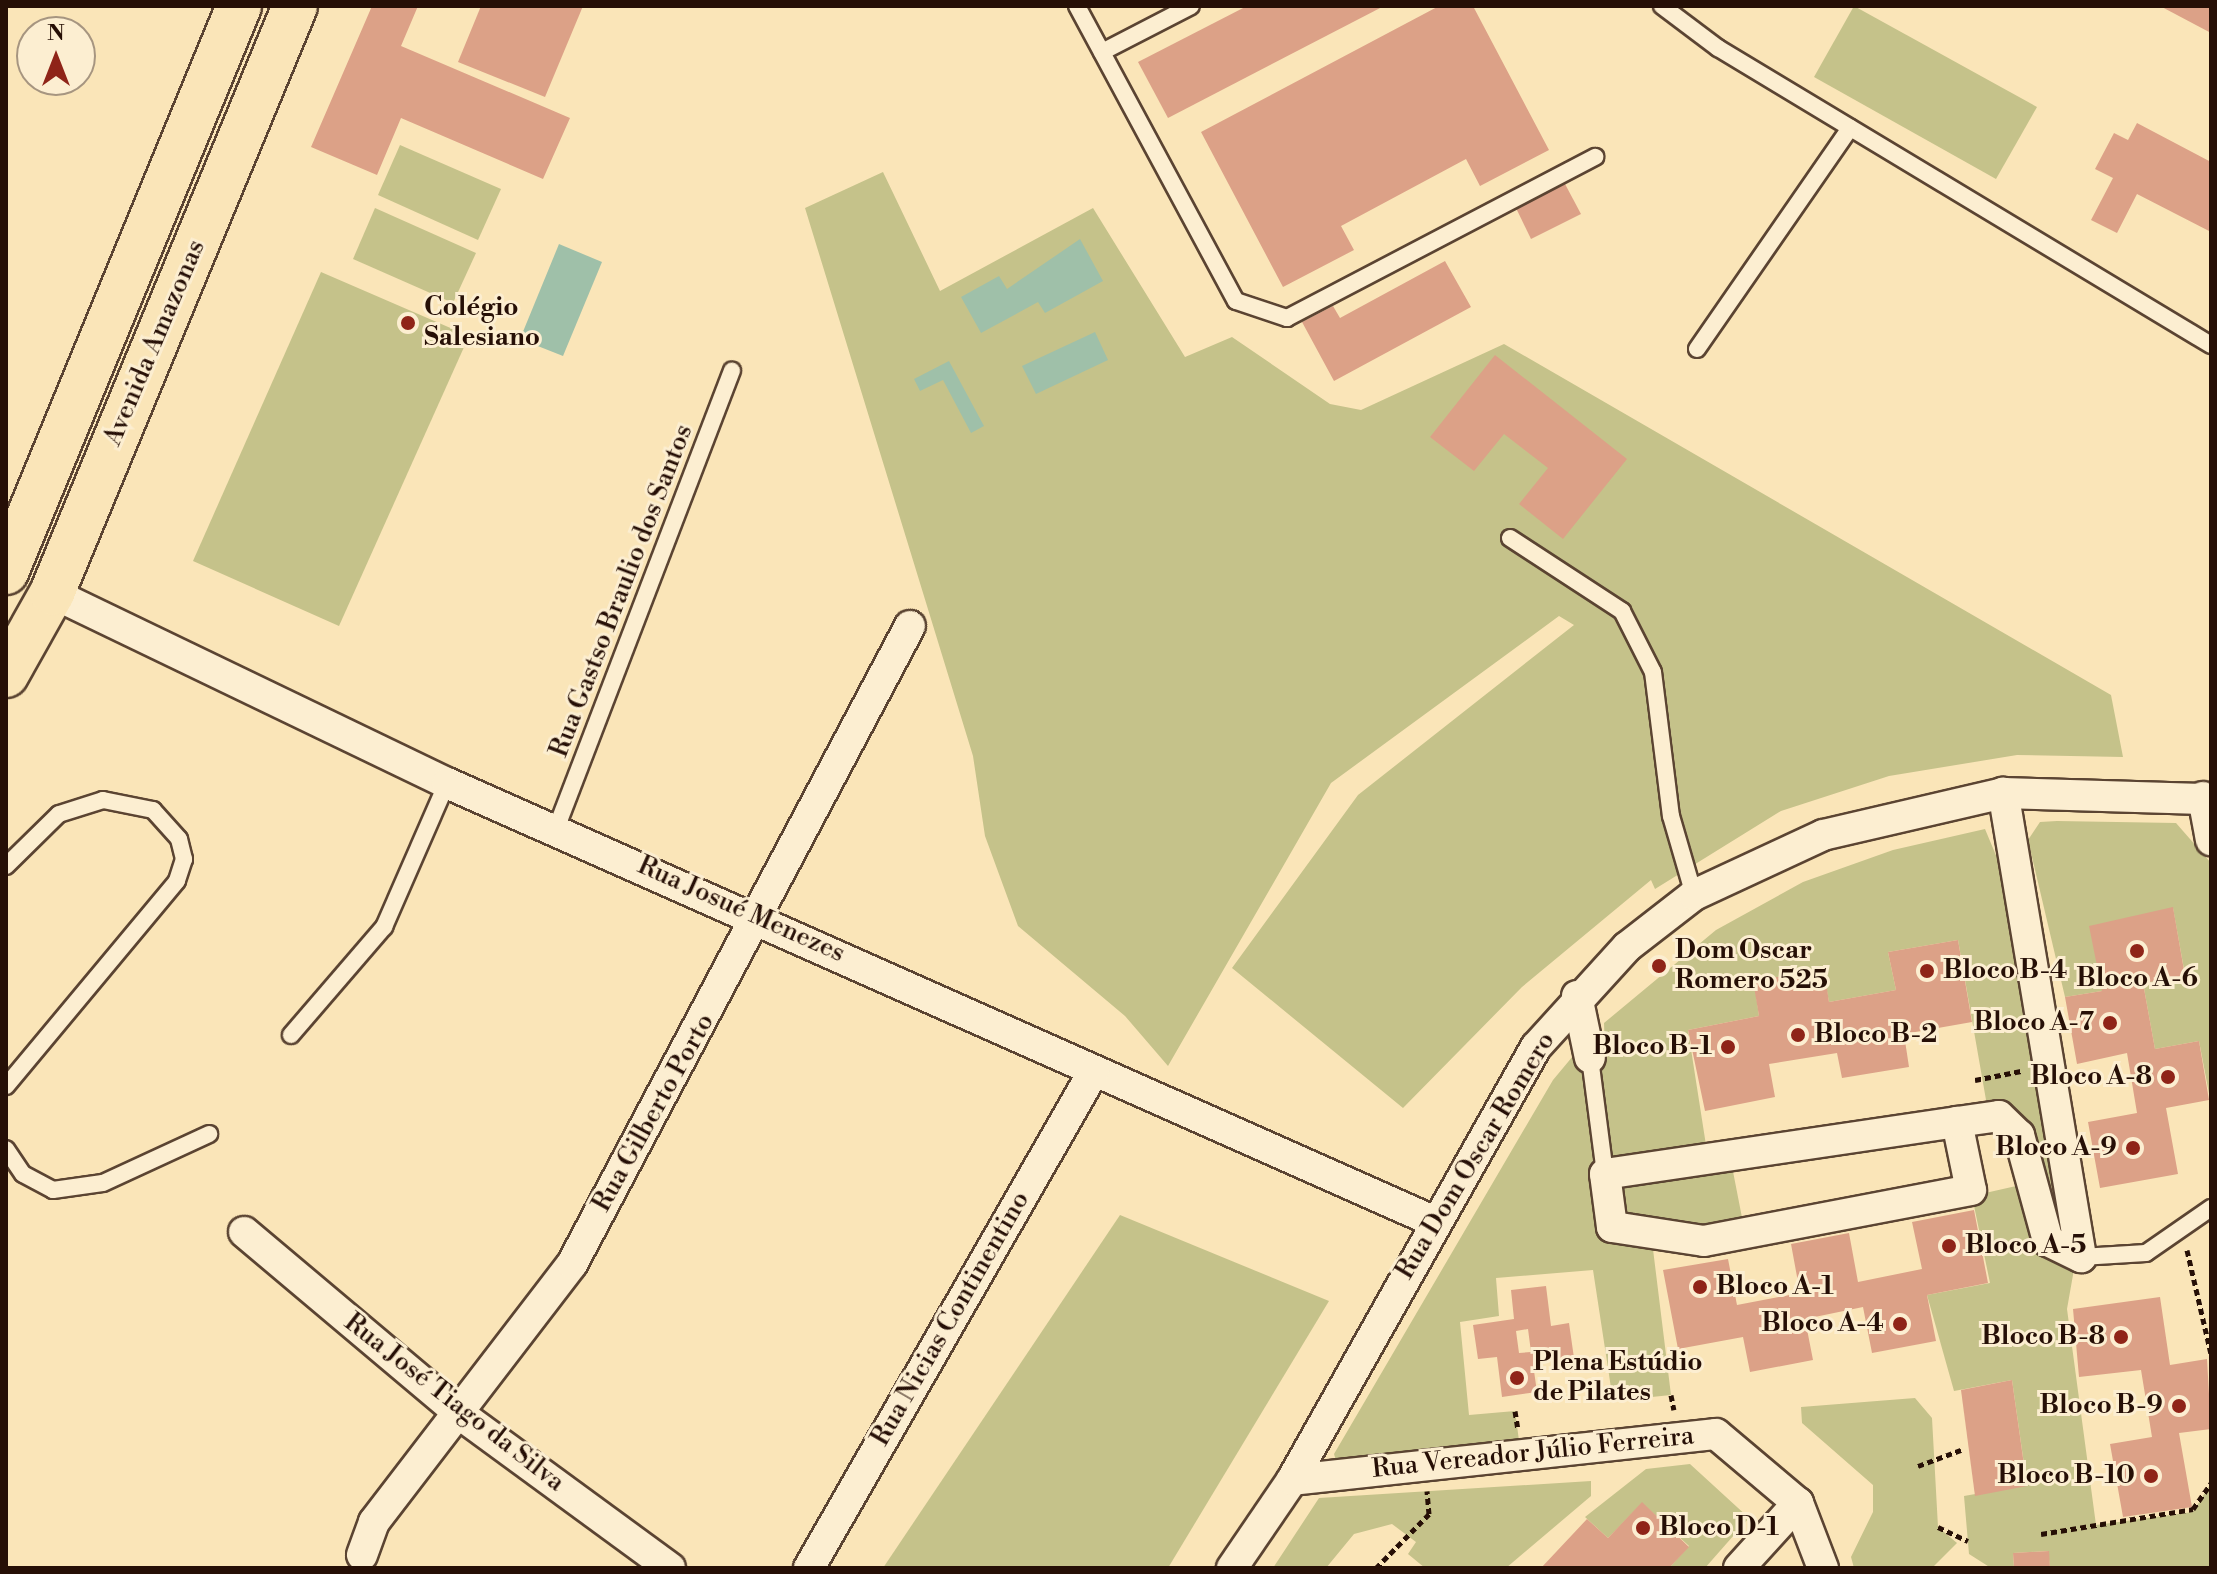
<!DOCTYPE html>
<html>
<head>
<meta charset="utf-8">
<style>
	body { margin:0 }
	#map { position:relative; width:2217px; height:1574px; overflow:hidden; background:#fae5b8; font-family:"Libre Bodoni",serif }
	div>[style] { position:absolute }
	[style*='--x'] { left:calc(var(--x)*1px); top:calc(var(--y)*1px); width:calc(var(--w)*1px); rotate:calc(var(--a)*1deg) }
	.green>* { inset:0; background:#c5c28a }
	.water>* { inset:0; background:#9fc0a9 }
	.building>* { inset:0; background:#dca187 }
	.path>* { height:5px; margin-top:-2.5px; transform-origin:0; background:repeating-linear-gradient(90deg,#260f06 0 6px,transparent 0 10px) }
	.roads { filter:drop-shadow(2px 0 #5b4432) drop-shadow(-2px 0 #5b4432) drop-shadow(0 2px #5b4432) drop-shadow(0 -2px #5b4432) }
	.service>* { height:16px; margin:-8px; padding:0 8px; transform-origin:8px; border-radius:8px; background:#fceed1 }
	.minor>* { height:30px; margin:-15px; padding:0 15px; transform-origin:15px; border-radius:15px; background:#fceed1 }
	.primary>* { height:44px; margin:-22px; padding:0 22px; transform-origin:22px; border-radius:22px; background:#fae5b8 }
	.dots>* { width:22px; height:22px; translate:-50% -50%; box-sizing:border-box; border:4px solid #fceed1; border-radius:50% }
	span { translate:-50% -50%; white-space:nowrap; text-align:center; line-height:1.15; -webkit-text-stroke:6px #fceed1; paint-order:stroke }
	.poi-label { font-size:26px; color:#260f06; font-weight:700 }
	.left { translate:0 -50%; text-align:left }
	.right { translate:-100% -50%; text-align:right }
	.street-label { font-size:26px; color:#260f06 }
	.frame { position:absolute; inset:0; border:8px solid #260f06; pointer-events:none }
	.north { position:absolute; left:16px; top:16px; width:80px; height:80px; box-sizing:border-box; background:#fceed1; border:2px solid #a69580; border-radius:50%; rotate:0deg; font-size:22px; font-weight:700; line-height:32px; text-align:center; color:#260f06 }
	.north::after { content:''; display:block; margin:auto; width:28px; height:36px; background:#8f2418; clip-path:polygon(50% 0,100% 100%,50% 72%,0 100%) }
</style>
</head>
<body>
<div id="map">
	<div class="green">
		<i style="clip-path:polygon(1854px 6px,2037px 107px,1996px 179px,1814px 77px)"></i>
		<i style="clip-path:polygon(400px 145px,501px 189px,478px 240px,378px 195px)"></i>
		<i style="clip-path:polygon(883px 172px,940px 291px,1093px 208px,1185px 357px,1232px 337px,1330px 404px,1361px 410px,1504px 344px,2111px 695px,2123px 757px,2017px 755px,1889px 776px,1781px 811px,1655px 889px,1651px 880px,1522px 987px,1403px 1108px,1232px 968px,1358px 795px,1574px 625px,1559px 616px,1331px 783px,1168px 1066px,1125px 1016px,1018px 926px,985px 836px,973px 756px,805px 208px)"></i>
		<i style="clip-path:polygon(375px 208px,476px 253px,453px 303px,353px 259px)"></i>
		<i style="clip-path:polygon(321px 272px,469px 336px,339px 626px,193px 561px)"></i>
		<i style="clip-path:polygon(2057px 821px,2176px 823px,2211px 863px,2211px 1104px,2199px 1041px,2155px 1049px,2143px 983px,2185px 975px,2173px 908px,2102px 991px,2065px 997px,2028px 840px,2040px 822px)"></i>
		<i style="clip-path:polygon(1985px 829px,2000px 865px,2076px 1258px,2067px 1309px,2096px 1525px,2193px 1512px,2211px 1483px,2211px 1568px,2050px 1568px,2048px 1551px,2013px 1553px,2014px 1568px,1991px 1568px,1969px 1554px,1964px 1496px,2027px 1485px,2012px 1380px,1954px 1391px,1927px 1295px,1990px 1283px,1972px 1196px,2025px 1184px,2019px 1135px,1989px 1117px,1958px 940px,1888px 952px,1896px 990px,1829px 1002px,1823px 969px,1754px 981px,1759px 1016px,1688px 1030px,1708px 1158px,1730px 1156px,1745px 1233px,1651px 1233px,1671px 1395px,1613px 1401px,1593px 1270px,1496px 1278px,1499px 1316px,1460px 1322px,1469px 1415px,1515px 1411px,1520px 1448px,1337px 1464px,1334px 1454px,1553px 1080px,1578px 1050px,1590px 1058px,1605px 1051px,1604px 1023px,1716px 930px,1803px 882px,1893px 850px)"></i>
		<i style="clip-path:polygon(1120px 1215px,1329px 1301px,1168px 1568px,883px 1568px)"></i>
		<i style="clip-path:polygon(1915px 1398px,1932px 1418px,1938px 1527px,1957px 1543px,1932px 1568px,1854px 1568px,1851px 1557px,1873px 1512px,1873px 1485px,1802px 1423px,1801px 1407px)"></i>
		<i style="clip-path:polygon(1690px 1464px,1749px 1518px,1705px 1568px,1669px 1568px,1689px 1546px,1642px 1503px,1608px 1538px,1585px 1517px,1646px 1469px)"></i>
		<i style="clip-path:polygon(1591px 1481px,1591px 1496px,1506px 1568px,1425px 1568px,1408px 1554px,1416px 1542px,1392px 1524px,1354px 1534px,1326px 1568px,1273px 1568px,1319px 1498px)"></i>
	</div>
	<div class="water">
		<i style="clip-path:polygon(1080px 239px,1103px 281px,1045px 313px,1038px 302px,981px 333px,961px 297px,999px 276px,1007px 289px)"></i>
		<i style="clip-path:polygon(559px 244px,602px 262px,563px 356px,520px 339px)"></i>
		<i style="clip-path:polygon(1095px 332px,1108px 360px,1036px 394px,1022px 366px)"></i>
		<i style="clip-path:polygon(949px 361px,984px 426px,971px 433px,943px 380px,920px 391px,914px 379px)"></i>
	</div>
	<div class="building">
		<i style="clip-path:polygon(372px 6px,418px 6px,401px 46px,570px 118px,543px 179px,401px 118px,377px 175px,311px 147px)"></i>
		<i style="clip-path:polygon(481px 6px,583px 6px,545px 97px,458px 62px)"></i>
		<i style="clip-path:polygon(1247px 6px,1384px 6px,1168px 118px,1138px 62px)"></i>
		<i style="clip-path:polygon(1439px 6px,1473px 6px,1549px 150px,1480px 186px,1466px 159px,1341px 226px,1354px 250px,1283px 287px,1201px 132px)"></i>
		<i style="clip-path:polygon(2160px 6px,2211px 6px,2211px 33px)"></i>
		<i style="clip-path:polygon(2137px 123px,2211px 162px,2211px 232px,2137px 194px,2117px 233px,2091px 220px,2113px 178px,2095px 169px,2114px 133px,2128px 140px)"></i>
		<i style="clip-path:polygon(1565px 184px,1581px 214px,1531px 239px,1516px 208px)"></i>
		<i style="clip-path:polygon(1445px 261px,1471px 307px,1334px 381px,1302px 322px,1333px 306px,1340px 318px)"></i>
		<i style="clip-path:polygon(1495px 355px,1627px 459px,1563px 539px,1519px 504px,1548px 468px,1504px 434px,1474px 471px,1430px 437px)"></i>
		<i style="clip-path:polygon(2173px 907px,2185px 976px,2143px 983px,2155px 1049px,2199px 1041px,2209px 1100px,2166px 1108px,2178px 1174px,2100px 1188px,2088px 1122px,2137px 1113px,2127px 1053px,2077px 1064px,2065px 997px,2102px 991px,2089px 926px)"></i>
		<i style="clip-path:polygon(1958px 940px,1972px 1022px,1904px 1034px,1909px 1067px,1842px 1078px,1837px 1053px,1769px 1064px,1775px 1097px,1705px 1111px,1688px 1030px,1759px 1016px,1753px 981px,1824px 969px,1829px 1002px,1896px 990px,1888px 952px)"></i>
		<i style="clip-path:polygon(1974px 1210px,1988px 1283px,1927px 1295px,1936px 1341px,1872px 1353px,1863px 1307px,1805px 1319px,1813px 1360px,1750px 1372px,1743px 1337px,1678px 1349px,1663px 1270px,1728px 1259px,1737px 1305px,1800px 1293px,1791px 1244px,1849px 1233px,1858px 1282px,1922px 1269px,1912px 1222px)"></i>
		<i style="clip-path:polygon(evenodd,1546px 1286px,1551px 1326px,1569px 1323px,1574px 1358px,1533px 1364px,1537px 1392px,1502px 1397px,1497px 1357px,1478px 1359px,1473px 1325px,1514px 1319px,1511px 1290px,1546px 1286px,1528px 1329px,1531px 1352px,1519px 1353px,1516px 1331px,1528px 1329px)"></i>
		<i style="clip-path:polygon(2160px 1297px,2170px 1365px,2207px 1359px,2211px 1429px,2179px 1433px,2192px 1507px,2123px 1517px,2110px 1444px,2152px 1437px,2141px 1370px,2079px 1377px,2073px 1309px)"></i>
		<i style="clip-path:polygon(2012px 1380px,2027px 1486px,1975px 1496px,1961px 1390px)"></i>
		<i style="clip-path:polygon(1642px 1502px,1689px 1547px,1669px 1568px,1541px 1568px,1587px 1519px,1608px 1538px)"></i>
		<i style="clip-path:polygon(2049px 1551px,2050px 1568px,2014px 1568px,2013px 1553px)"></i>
	</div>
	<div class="path">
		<i style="--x:1975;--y:1080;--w:47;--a:-11.1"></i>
		<i style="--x:2187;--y:1250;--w:107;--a:77"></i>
		<i style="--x:1671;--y:1395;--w:15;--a:79"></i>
		<i style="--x:1515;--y:1411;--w:19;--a:81"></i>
		<i style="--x:1918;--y:1466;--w:46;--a:-20.4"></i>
		<i style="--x:1938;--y:1527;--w:33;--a:25"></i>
		<i style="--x:2041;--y:1534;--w:154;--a:-9.3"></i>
		<i style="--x:2193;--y:1509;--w:32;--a:-55"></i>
		<i style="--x:1376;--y:1568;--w:76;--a:-45.5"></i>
		<i style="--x:1429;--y:1514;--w:23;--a:-95"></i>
	</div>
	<div class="roads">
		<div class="service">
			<i style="--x:1077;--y:6;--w:335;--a:61.7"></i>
			<i style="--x:1236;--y:301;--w:54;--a:18.4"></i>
			<i style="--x:1287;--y:318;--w:348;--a:-27.6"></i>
			<i style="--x:1662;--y:6;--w:70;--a:36.9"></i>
			<i style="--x:1718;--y:48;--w:576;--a:31.07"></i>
			<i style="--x:1102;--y:52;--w:100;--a:-27.3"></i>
			<i style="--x:1697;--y:349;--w:269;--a:-55.3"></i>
			<i style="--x:1510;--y:538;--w:134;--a:33.1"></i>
			<i style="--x:1622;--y:611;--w:68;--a:63.1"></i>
			<i style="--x:1653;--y:672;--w:145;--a:82.9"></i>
			<i style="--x:1671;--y:816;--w:82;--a:73.8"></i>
			<i style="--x:556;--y:829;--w:491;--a:-69"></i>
			<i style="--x:6;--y:866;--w:74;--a:-44.5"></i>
			<i style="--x:59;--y:814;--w:46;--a:-17.7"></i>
			<i style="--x:103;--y:800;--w:51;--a:11.3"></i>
			<i style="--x:153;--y:810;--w:39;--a:48"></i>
			<i style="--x:179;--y:839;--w:21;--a:76"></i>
			<i style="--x:184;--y:859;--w:23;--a:108"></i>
			<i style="--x:177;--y:881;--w:267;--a:129.8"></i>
			<i style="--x:291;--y:1035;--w:143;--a:-49.3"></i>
			<i style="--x:384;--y:927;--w:157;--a:-66.4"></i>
			<i style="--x:1590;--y:1058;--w:117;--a:82.6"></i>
			<i style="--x:6;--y:1149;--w:30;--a:56"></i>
			<i style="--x:23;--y:1174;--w:34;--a:28"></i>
			<i style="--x:53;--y:1190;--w:50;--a:-8"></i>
			<i style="--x:103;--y:1183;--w:117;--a:-24.8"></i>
			<i style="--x:2081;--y:1257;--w:65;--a:-3.5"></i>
			<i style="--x:2146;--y:1253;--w:79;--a:-34.7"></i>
		</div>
		<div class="minor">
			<i style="--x:52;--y:593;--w:438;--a:25.7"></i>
			<i style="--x:447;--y:783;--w:1079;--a:23.95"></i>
			<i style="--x:2203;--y:797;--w:44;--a:79.5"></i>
			<i style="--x:1577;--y:996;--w:63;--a:78.2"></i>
			<i style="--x:1957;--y:1122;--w:69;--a:78.4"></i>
			<i style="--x:1971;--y:1190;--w:272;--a:169.2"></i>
			<i style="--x:1704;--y:1241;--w:93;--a:-171.3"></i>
			<i style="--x:1612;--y:1227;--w:53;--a:-97.5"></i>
			<i style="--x:1605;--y:1174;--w:356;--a:-8.4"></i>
			<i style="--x:1957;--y:1122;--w:42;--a:-8.1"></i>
			<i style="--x:1999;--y:1116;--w:28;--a:44"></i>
			<i style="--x:2019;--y:1135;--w:110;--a:74.7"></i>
			<i style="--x:2048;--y:1241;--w:37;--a:26"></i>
			<i style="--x:2081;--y:1257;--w:471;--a:-99.5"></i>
			<i style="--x:244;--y:1232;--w:284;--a:40.1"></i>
			<i style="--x:461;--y:1415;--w:259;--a:36.2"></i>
			<i style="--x:1292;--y:1480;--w:426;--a:-6.2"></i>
			<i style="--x:1716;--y:1434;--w:107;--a:40.1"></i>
			<i style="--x:1798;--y:1503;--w:70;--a:69"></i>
			<i style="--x:362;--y:1555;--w:35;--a:-70"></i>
			<i style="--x:374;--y:1522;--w:325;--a:-52.5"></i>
			<i style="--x:572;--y:1264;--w:722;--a:-62.09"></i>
			<i style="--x:809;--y:1568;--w:573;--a:-60.17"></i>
			<i style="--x:1232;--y:1568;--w:107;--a:-55.7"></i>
			<i style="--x:1292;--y:1480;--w:497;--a:-60.6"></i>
			<i style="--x:1536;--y:1047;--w:135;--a:-47.7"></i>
			<i style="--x:1627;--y:947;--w:85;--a:-37.8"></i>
			<i style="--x:1694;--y:895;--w:142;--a:-24.9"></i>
			<i style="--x:1823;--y:835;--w:185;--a:-13.1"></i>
			<i style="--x:2003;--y:793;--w:208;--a:1.7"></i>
			<i style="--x:1739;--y:1568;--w:88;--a:-47.8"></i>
		</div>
		<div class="primary">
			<i style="--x:6;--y:572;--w:612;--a:-67.62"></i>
			<i style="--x:6;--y:675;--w:94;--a:-60.7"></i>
			<i style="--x:52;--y:593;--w:635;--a:-67.51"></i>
		</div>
	</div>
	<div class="dots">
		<i style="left:408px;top:323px;background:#8f2418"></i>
		<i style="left:2137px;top:951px;background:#8f2418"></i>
		<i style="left:1659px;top:966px;background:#8f2418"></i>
		<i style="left:1927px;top:971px;background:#8f2418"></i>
		<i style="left:2110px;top:1023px;background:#8f2418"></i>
		<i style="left:1798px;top:1035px;background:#8f2418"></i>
		<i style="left:1728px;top:1047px;background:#8f2418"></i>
		<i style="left:2168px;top:1077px;background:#8f2418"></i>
		<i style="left:2133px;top:1148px;background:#8f2418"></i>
		<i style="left:1949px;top:1246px;background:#8f2418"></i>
		<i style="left:1700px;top:1287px;background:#8f2418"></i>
		<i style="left:1900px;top:1324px;background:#8f2418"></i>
		<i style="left:2121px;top:1337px;background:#8f2418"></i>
		<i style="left:1517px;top:1378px;background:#8f2418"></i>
		<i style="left:2179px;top:1406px;background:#8f2418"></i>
		<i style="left:2151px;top:1476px;background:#8f2418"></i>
		<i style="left:1643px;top:1528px;background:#8f2418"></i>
	</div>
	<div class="poi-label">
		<span class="left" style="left:424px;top:323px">Colégio<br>Salesiano</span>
		<span class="left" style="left:1675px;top:966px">Dom Oscar<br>Romero 525</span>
		<span class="left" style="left:1943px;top:971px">Bloco B-4</span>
		<span style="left:2137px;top:979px">Bloco A-6</span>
		<span class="right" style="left:2094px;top:1023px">Bloco A-7</span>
		<span class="left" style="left:1814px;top:1035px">Bloco B-2</span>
		<span class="right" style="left:1712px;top:1047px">Bloco B-1</span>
		<span class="right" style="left:2152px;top:1077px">Bloco A-8</span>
		<span class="right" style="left:2117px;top:1148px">Bloco A-9</span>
		<span class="left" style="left:1965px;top:1246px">Bloco A-5</span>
		<span class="left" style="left:1716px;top:1287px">Bloco A-1</span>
		<span class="right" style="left:1884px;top:1324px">Bloco A-4</span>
		<span class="right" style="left:2105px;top:1337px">Bloco B-8</span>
		<span class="left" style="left:1533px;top:1378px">Plena Estúdio<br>de Pilates</span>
		<span class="right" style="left:2163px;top:1406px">Bloco B-9</span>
		<span class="right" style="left:2135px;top:1476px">Bloco B-10</span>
		<span class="left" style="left:1659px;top:1528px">Bloco D-1</span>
	</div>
	<div class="street-label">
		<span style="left:155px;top:343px;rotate:-67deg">Avenida Amazonas</span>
		<span style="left:622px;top:591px;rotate:-69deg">Rua Gastso Braulio dos Santos</span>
		<span style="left:741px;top:910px;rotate:24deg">Rua Josué Menezes</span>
		<span style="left:654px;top:1113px;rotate:-61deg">Rua Gilberto Porto</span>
		<span style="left:1476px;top:1156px;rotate:-59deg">Rua Dom Oscar Romero</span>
		<span style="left:951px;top:1319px;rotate:-60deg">Rua Nicias Continentino</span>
		<span style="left:454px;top:1403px;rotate:38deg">Rua José Tiago da Silva</span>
		<span style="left:1533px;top:1453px;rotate:-6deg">Rua Vereador Júlio Ferreira</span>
	</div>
	<div class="frame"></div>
	<div class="north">N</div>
</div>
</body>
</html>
